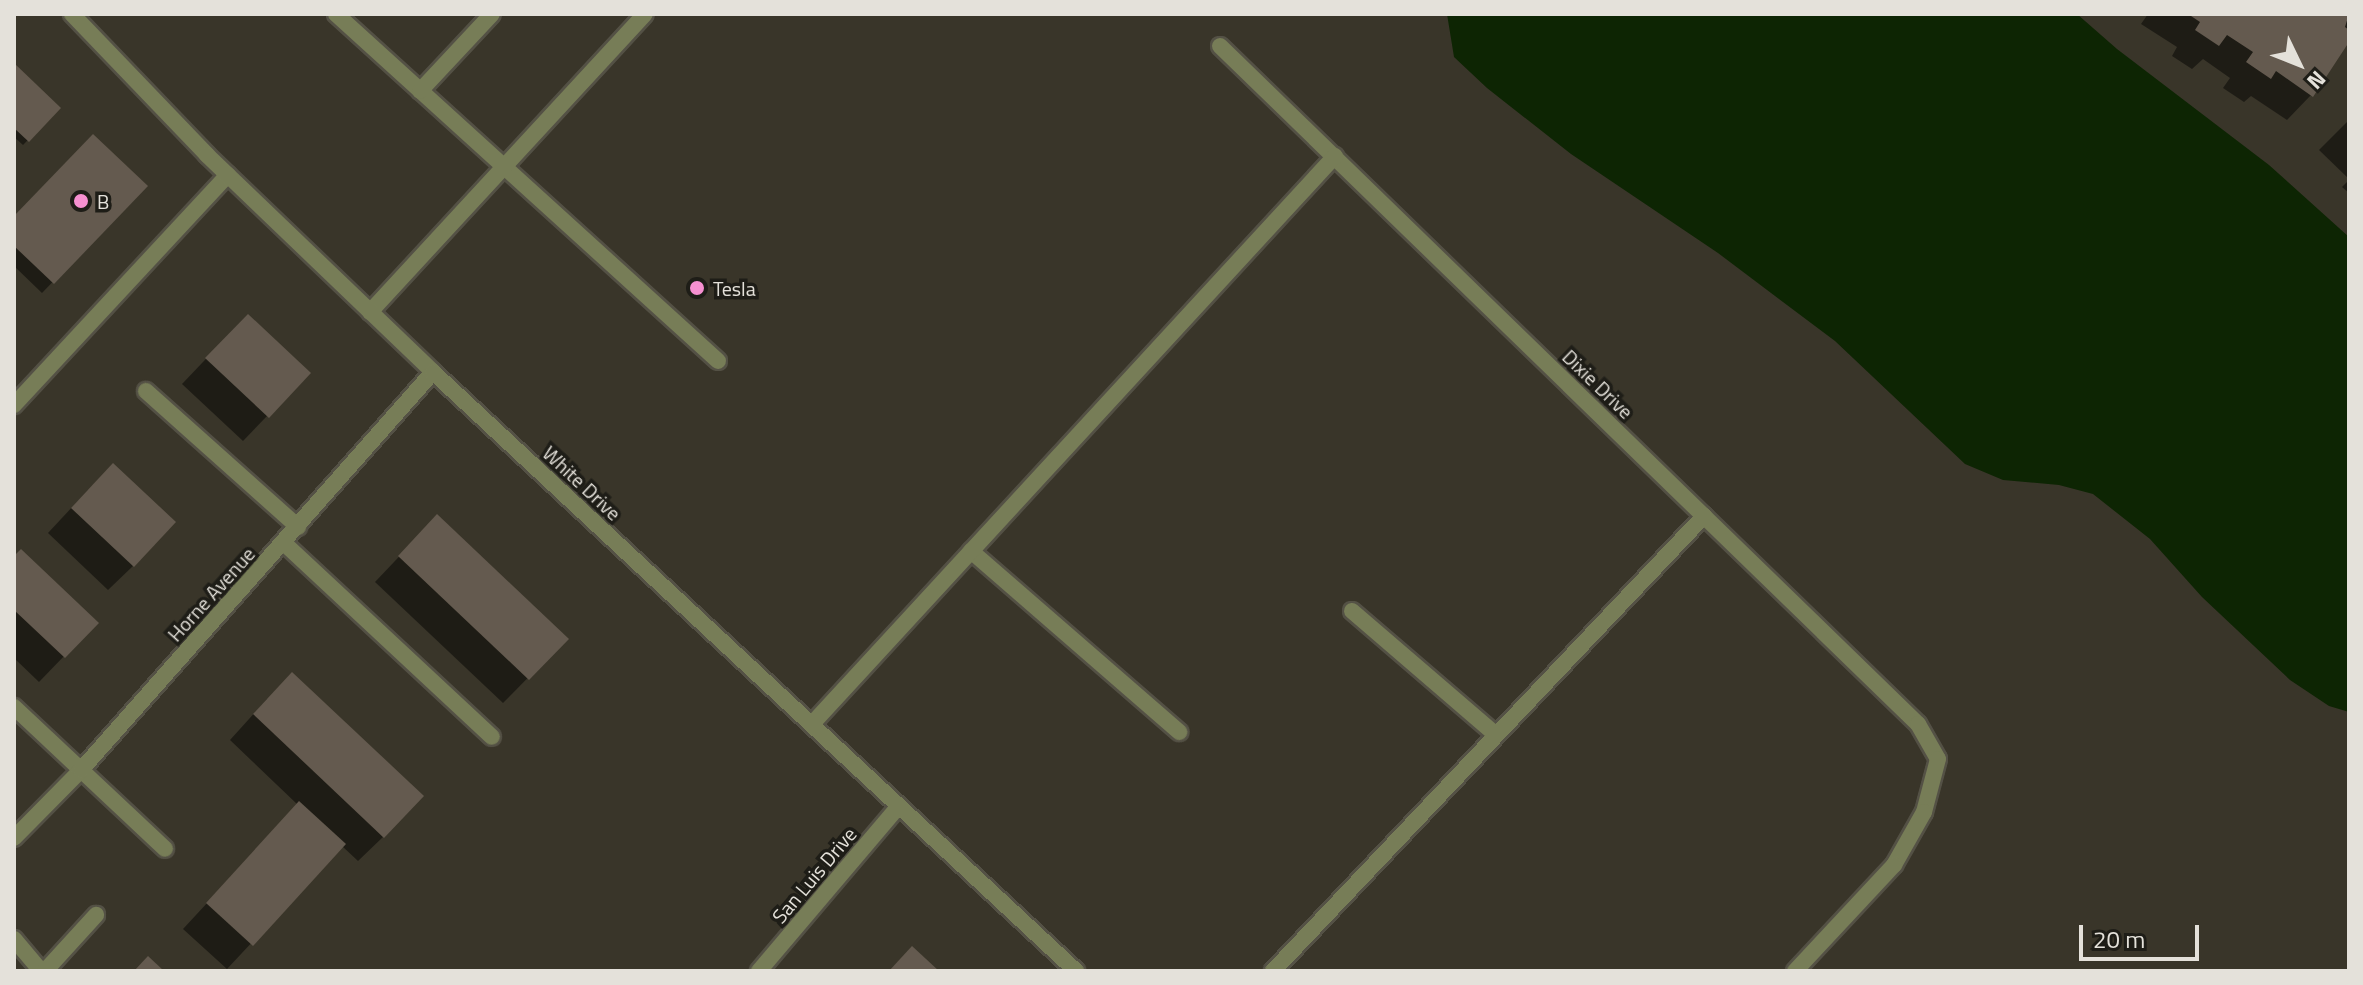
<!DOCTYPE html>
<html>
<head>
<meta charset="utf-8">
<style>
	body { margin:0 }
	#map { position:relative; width:2363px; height:985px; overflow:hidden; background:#393529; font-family:"Titillium Web",sans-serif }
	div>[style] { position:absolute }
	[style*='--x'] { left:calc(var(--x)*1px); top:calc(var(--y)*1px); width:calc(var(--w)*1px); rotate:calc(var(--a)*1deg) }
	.water>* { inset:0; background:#0d2503 }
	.shadow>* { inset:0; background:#0007 }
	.building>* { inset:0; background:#645a4f }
	.roads { filter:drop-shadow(2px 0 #545145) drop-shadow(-2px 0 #545145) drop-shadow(0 2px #545145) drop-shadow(0 -2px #545145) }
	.service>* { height:16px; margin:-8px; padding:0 8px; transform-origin:8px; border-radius:8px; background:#777d57 }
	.minor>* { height:16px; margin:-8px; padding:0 8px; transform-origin:8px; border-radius:8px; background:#777d57 }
	.tertiary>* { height:16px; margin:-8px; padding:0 8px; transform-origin:8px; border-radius:8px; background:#777d57 }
	.dots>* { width:22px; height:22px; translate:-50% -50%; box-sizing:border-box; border:4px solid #1e1d17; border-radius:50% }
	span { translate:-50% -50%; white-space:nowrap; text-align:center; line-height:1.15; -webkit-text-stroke:7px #1e1d17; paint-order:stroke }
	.poi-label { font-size:20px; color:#e4e1da }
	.left { translate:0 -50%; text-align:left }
	.street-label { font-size:20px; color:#e4e1da }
	.frame { position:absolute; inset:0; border:16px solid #e4e1da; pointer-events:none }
	.north { position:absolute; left:2259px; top:24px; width:80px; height:80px; -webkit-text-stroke:6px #1e1d17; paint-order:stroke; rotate:133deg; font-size:22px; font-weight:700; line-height:32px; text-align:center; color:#e4e1da }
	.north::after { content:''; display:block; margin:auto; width:28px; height:36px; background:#e4e1da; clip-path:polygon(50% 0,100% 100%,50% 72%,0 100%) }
	.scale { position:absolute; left:2079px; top:925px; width:120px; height:36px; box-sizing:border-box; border:4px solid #e4e1da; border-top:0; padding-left:10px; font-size:24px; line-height:28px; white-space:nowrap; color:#e4e1da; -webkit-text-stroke:6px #1e1d17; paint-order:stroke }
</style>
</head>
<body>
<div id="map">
	<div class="water">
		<i style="clip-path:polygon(1447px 14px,2077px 14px,2117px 49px,2269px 165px,2349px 237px,2349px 712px,2329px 706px,2290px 680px,2202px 597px,2150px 539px,2093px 494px,2059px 485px,2003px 480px,1965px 464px,1835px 341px,1718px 253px,1571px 154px,1487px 88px,1454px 57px)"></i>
	</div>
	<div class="shadow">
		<i style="clip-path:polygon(2148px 14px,2349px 14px,2349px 39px,2311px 95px,2287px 120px,2251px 96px,2244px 102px,2223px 88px,2230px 78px,2203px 59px,2192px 69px,2172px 56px,2177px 47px,2141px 24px)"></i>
		<i style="clip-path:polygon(14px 66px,59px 108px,23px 145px,14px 137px)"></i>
		<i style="clip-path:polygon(2349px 120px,2349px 179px,2319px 150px)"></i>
		<i style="clip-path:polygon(2349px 180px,2349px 193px,2342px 187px)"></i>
		<i style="clip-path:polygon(145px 186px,42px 293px,14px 266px,14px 219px)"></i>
		<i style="clip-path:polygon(223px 341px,267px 416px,243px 441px,182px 384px)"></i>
		<i style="clip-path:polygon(88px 490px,133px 566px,108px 590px,48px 533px)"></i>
		<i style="clip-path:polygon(413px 542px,566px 639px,503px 703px,375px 582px)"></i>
		<i style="clip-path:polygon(14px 559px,96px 623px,39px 682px,14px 658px)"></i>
		<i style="clip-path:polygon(267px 699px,383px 837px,358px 861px,342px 846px,227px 969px,183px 929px,298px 805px,230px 740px)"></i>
	</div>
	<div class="building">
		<i style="clip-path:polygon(2188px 14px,2349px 14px,2345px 27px,2349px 30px,2349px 42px,2313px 97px,2276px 71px,2271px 79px,2246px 62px,2253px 52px,2227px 35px,2219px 46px,2195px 30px,2200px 22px)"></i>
		<i style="clip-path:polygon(14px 63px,61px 108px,29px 142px,14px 128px)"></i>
		<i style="clip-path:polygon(93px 134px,148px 186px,54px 284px,14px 246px,14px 216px)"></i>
		<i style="clip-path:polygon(248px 314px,311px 373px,269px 418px,205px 358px)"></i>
		<i style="clip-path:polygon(113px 463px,176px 522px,134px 567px,71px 508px)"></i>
		<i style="clip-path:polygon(437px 514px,569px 639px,529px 680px,398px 556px)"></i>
		<i style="clip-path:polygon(21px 549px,99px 623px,65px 658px,14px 610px,14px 556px)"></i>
		<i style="clip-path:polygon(292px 672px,424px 796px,384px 838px,253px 714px)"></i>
		<i style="clip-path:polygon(299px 801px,346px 844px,253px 946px,206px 903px)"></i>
		<i style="clip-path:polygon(912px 946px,939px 971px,889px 971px)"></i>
		<i style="clip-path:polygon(148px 956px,164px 971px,134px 971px)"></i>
	</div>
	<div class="roads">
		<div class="service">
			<i style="--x:336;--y:14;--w:516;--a:42.25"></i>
			<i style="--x:420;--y:91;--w:105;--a:-46.9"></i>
			<i style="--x:370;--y:312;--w:405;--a:-47.3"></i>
			<i style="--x:146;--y:391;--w:204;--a:41.8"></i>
			<i style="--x:14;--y:405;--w:314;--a:-47.1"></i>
			<i style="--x:284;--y:543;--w:284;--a:43"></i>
			<i style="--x:971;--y:551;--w:276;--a:41"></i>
			<i style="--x:14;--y:707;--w:207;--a:43.2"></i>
			<i style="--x:14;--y:939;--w:42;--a:49.8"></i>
			<i style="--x:45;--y:971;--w:76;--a:-47.7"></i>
		</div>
		<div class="minor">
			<i style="--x:1220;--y:46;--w:973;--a:44.17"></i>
			<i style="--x:1918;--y:724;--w:40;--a:60.3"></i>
			<i style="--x:1938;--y:759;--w:55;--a:104.8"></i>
			<i style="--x:1924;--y:812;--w:61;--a:119.5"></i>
			<i style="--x:1894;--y:865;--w:145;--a:133"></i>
			<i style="--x:1352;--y:611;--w:190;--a:40.7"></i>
			<i style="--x:812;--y:724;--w:772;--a:-47.36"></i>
			<i style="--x:14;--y:838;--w:95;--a:-45.4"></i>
			<i style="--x:81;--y:770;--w:531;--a:-48.51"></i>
			<i style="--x:759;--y:971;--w:216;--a:-49.7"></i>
			<i style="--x:1273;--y:971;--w:627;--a:-46.55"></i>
		</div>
		<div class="tertiary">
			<i style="--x:72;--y:14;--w:195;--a:46.2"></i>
			<i style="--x:207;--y:155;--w:313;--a:43.8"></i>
			<i style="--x:433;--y:372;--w:879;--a:42.97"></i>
		</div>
	</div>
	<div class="dots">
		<i style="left:81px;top:201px;background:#f690d0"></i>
		<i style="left:697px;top:288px;background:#f690d0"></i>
	</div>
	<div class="poi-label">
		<span class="left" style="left:97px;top:201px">B</span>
		<span class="left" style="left:713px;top:288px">Tesla</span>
	</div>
	<div class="street-label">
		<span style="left:1598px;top:384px;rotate:44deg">Dixie Drive</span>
		<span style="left:582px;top:483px;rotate:43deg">White Drive</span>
		<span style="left:211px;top:594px;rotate:-48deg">Horne Avenue</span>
		<span style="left:814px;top:875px;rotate:-50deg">San Luis Drive</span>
	</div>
	<div class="frame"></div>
	<div class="north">N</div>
	<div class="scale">20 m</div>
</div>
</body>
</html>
